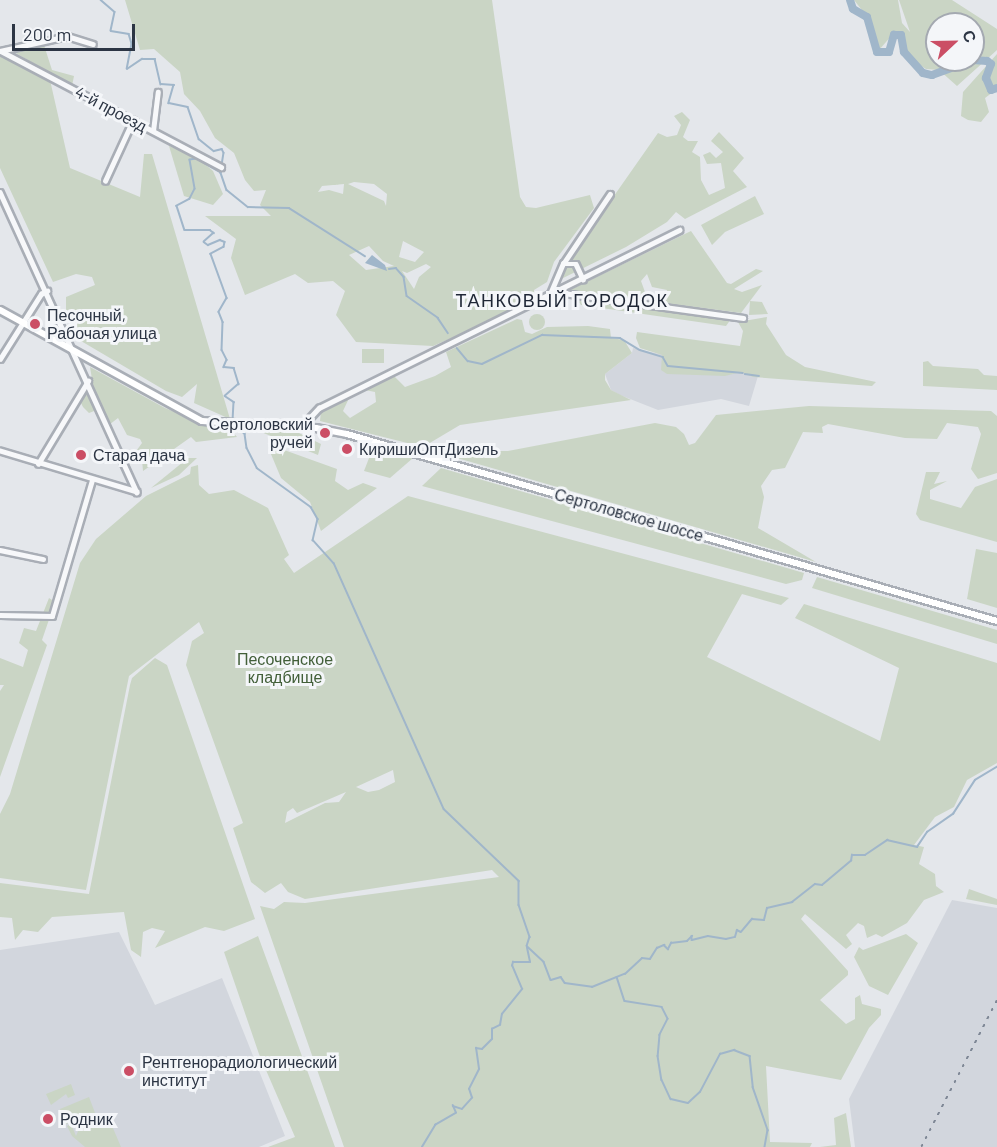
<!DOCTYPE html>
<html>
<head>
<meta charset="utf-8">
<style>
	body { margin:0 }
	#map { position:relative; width:997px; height:1147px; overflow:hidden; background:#e4e7eb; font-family:Barlow,sans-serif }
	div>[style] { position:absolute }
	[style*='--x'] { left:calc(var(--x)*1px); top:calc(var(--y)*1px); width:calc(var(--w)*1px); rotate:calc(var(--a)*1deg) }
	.built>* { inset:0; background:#d2d6dd }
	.green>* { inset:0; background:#cad5c5 }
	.round { border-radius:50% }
	.water>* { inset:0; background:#a0b6ca }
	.stream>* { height:1.5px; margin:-0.75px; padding:0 0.75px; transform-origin:0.75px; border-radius:0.75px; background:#a0b6ca }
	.river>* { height:8px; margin:-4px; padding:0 4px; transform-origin:4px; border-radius:4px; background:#a0b6ca }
	.roads { filter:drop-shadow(2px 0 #a9aeb6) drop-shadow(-2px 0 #a9aeb6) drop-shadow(0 2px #a9aeb6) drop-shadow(0 -2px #a9aeb6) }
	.minor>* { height:4.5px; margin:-2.25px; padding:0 2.25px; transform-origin:2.25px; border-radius:2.25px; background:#f7f8fa }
	.major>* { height:6px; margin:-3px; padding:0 3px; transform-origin:3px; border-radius:3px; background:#fff }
	.rail>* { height:1.5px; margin-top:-0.75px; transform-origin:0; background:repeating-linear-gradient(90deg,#7e8795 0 3px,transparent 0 9px) }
	.dots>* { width:16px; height:16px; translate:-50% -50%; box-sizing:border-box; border:3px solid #f4f6f9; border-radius:50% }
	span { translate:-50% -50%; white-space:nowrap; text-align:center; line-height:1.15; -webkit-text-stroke:6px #f4f6f9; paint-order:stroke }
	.street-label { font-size:16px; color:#2c3544 }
	.poi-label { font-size:16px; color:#2c3544 }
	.left { translate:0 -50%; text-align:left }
	.right { translate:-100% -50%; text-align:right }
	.park-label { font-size:16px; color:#425f39 }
	.neighbourhood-label { font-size:18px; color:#1e2635; letter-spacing:1.5px }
	.north { position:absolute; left:925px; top:12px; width:60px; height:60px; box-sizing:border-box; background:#f4f6f9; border:2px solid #a4a9b1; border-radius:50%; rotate:68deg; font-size:16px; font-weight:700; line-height:24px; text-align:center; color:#2c3544 }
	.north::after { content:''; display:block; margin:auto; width:21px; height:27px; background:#cb4e65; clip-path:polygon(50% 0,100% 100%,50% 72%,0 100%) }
	.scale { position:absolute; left:12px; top:24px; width:123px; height:27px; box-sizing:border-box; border:3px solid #2c3544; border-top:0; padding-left:8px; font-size:18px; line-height:21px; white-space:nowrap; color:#2c3544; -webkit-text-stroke:4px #f4f6f9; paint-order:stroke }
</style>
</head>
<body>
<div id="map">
	<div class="built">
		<i style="clip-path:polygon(633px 348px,758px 376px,749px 406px,721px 399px,658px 410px,620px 395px,611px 390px,605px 374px,632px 353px)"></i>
		<i style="clip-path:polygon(952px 900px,997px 908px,997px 1147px,855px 1147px,849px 1099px)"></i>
		<i style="clip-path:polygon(119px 932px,155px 1005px,222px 978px,285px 1136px,259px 1147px,0 1147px,0 950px)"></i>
	</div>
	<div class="green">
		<i style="clip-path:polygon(evenodd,125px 0,492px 0,520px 197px,526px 207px,536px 208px,590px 195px,594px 208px,554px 262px,547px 282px,534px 290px,534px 295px,500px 317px,433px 346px,356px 342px,336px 315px,345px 291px,333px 281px,308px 283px,295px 274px,245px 295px,231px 258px,236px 239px,205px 216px,271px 216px,260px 205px,266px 190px,254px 191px,245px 180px,234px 153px,215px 138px,200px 111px,184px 94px,180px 72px,154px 49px,140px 50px,125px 0,354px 182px,374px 184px,387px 194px,386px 206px,384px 201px,348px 184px,354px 182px,125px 0,344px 184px,343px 194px,329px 190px,318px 192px,322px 186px,344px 184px,125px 0,403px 241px,424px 252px,415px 262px,399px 257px,403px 241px,125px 0,369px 246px,383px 261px,394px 266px,366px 270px,349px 255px,369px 246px,125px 0,426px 264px,431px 267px,419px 277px,414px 289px,402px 271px,407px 273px,426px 264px)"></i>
		<i style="clip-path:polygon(evenodd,854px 0,898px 0,902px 23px,910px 32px,899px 0,952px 0,997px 29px,997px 50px,957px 86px,939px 70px,926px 69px,915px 62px,906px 51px,902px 32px,893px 34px,879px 50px,869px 19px,854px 0,937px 24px,973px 24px,973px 60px,937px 60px,937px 24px)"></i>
		<i style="clip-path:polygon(43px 42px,52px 70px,74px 76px,72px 86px,9px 49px)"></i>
		<i style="clip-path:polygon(0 53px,50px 80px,70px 168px,140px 197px,144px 154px,152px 154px,230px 419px,194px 403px,197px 384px,182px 397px,166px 391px,81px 341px,66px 310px,66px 297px,95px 285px,92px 277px,76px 274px,53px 282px,0 168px)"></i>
		<i style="clip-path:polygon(997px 54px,997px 89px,985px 98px,989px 112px,981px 122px,968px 120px,961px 116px,963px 92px)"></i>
		<i style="clip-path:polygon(682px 112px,690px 120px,683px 137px,688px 141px,698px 141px,692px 152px,700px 157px,701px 180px,709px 195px,725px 188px,721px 163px,707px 164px,703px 155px,710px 152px,716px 158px,723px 152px,711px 141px,719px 132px,744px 158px,733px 171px,747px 187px,685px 219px,676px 212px,667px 222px,626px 247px,553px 283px,658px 133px,667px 137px,677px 135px,681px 125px,674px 116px)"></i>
		<i style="clip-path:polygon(169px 146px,197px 157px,213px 171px,223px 194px,213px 205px,184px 196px)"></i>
		<i style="clip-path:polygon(755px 196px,764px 214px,725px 232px,712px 245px,701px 225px)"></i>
		<i style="clip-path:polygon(691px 231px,727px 283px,731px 284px,756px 269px,763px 271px,734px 289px,742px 292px,762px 285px,741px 313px,665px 303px,667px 290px,652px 287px,647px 274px,641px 281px,645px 292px,640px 300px,570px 290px)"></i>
		<i style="clip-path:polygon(575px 297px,731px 319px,726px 326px,581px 305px)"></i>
		<i style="clip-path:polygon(750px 301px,762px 302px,768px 314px,749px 315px)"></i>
		<i class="round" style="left:529px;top:314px;width:16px;height:16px"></i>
		<i style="clip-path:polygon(767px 317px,766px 324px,786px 355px,805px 367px,876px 382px,872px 386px,753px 377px,741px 372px,725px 376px,667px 374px,661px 370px,662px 355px,640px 348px,636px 338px,637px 332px,740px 346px,743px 331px,738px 322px)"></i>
		<i style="clip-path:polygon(517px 319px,522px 320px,525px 332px,532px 334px,547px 327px,588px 326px,610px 329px,611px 338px,624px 340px,632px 353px,605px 374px,605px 380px,611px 390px,631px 400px,460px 425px,423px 447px,320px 421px,321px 411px,350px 396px,343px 411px,350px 418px,376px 402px,375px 392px,365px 390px,394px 376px,405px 387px,435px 376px,451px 367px,446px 352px)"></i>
		<i style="clip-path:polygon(362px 349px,384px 349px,384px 363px,362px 363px)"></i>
		<i style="clip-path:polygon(928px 361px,933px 366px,978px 369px,984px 375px,997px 376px,997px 390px,923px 386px,923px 362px)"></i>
		<i style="clip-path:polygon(90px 367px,165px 408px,206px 425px,231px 430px,237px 437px,196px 442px,191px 437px,143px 471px,142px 460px,134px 454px,142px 443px,140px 439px,127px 435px,118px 418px,105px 428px,102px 408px,89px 413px,83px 407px,80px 401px,92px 379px)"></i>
		<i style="clip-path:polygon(809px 406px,991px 411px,997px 416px,997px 473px,978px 479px,971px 469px,981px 434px,978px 427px,947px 423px,937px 439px,905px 438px,828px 424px,822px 427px,823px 433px,803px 432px,785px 468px,772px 470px,761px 486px,764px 497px,758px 528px,816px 562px,457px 458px,477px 451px,508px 451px,655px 423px,676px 427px,684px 434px,689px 445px,695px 443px,716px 415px)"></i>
		<i style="clip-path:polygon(261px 432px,297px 432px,321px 444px,318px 455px)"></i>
		<i style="clip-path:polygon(273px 446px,337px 469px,335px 481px,348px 490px,363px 483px,377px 488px,321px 531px,310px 502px,281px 478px,268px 447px)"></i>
		<i style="clip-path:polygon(385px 451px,413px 458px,390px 478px,364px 471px,371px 453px)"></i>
		<i style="clip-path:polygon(188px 458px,197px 458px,179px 475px,151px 488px)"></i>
		<i style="clip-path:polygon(evenodd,198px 465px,199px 485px,209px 494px,234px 490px,268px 508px,289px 555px,284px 559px,294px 573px,408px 496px,789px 598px,781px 605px,742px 594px,707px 657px,880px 741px,899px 668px,795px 618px,804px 604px,997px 663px,997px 763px,967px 780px,954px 807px,935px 817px,914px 845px,924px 847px,919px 864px,935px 874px,936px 886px,944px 892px,924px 900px,907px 923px,882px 937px,876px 934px,867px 938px,864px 926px,858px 923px,846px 935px,852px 944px,846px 949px,805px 914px,801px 919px,848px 971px,848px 975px,820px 1000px,846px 1024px,855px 1019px,855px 998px,860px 995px,862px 1004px,881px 1009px,881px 1015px,869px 1028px,841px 1080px,766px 1066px,770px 1142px,812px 1143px,810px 1147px,344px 1147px,260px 906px,274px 909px,284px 902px,305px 903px,499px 877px,492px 870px,305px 899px,288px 892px,281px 883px,265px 893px,251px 882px,233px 828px,243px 823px,186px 665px,192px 641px,204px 633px,199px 622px,129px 676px,86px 890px,0 878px,0 814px,10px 794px,80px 563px,96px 539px,146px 496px,190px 474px,191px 467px,198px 465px,393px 770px,395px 782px,379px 790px,368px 792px,356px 787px,393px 770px,198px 465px,346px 792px,339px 802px,325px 803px,285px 823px,287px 812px,293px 808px,297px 813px,346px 792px)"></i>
		<i style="clip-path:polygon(441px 468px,804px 573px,802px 580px,786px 584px,422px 486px)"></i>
		<i style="clip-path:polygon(926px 472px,940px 472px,934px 484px,947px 481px,930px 490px,930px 499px,961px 508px,975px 487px,997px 479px,997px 542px,920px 520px,916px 514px)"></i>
		<i style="clip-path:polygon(976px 549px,997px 553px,997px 608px,967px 599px)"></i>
		<i style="clip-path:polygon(817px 577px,997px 630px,997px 644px,812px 588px)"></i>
		<i style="clip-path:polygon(49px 598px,55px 602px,42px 640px,47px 645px,0 777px,0 691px,4px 685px,0 685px,0 658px,23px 667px,28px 650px,19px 643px,24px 628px,36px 631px)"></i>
		<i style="clip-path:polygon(155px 658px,167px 665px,255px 919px,224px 931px,205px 927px,155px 948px,165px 931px,152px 928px,143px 932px,141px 957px,131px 950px,124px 912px,52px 917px,38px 932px,23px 930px,15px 940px,12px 918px,0 917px,0 883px,89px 894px,130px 685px,132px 678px)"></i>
		<i style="clip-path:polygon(969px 889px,997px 899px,997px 905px,966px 899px)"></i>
		<i style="clip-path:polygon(906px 934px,918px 943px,888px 995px,869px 986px,854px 957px,859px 947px,863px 950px)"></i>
		<i style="clip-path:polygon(258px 936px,291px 1026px,335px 1147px,268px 1147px,295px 1137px,259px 1054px,224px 952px)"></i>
		<i style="clip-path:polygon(71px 1084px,75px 1095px,68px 1098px,66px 1094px,51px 1105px,46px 1094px)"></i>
		<i style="clip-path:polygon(89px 1097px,97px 1118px,107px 1114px,121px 1147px,85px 1147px,72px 1136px,67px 1126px,71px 1124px,76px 1136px,79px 1129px,73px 1121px,66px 1124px,60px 1109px)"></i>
		<i style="clip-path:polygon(846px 1113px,851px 1147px,820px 1147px,836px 1145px,834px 1118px)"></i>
	</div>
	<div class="water">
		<i style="clip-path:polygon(372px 255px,385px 265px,387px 271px,365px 263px)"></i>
	</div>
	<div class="stream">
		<i style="--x:101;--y:0;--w:18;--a:41"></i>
		<i style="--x:115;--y:12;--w:19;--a:102"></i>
		<i style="--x:111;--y:31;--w:18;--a:9"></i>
		<i style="--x:129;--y:34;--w:10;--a:73"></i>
		<i style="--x:132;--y:44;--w:25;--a:101"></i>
		<i style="--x:127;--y:69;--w:18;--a:-34"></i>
		<i style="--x:142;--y:59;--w:13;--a:0"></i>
		<i style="--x:155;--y:59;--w:26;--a:77"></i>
		<i style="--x:161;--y:84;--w:13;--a:4"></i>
		<i style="--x:174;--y:85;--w:19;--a:106"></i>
		<i style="--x:169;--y:103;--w:19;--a:12"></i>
		<i style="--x:188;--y:107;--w:34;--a:71"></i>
		<i style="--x:199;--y:139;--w:19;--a:39"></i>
		<i style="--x:214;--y:151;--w:8;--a:-14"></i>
		<i style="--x:222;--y:149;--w:4;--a:63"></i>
		<i style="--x:224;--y:153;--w:20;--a:99"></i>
		<i style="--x:221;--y:173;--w:28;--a:-150"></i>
		<i style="--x:197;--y:159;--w:7;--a:172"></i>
		<i style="--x:190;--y:160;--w:29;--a:80"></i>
		<i style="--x:195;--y:189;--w:11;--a:117"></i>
		<i style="--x:190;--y:199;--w:15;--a:152"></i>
		<i style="--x:177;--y:206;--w:25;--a:72"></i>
		<i style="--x:185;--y:230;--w:25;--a:0"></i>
		<i style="--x:210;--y:230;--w:5;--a:37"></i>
		<i style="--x:214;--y:233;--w:13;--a:138"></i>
		<i style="--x:204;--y:242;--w:5;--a:37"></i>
		<i style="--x:208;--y:245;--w:13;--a:-23"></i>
		<i style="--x:220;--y:240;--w:5;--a:22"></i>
		<i style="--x:225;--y:242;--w:5;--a:101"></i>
		<i style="--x:224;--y:247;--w:15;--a:152"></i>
		<i style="--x:211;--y:254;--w:47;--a:70"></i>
		<i style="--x:227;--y:298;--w:16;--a:120"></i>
		<i style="--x:219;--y:312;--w:11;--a:68"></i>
		<i style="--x:223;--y:322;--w:28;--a:92"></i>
		<i style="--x:222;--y:350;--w:11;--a:63"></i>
		<i style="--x:227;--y:360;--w:8;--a:113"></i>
		<i style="--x:224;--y:367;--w:10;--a:6"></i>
		<i style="--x:234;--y:368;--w:17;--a:73"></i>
		<i style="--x:239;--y:384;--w:18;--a:139"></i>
		<i style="--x:225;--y:396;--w:11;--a:34"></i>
		<i style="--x:234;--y:402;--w:18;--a:93"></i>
		<i style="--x:221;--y:173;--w:18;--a:71"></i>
		<i style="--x:227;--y:190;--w:27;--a:39"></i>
		<i style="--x:248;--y:207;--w:41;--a:1.4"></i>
		<i style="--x:289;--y:208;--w:90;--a:32.3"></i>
		<i style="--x:389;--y:269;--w:7;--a:-8"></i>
		<i style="--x:396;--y:268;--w:12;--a:48"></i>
		<i style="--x:404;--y:277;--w:19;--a:81"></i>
		<i style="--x:407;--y:296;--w:38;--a:35"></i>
		<i style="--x:438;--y:318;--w:18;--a:56"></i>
		<i style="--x:457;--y:348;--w:17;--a:50"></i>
		<i style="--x:468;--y:361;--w:14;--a:12"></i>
		<i style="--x:482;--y:364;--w:67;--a:-25.8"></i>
		<i style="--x:542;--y:335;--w:78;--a:2.2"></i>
		<i style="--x:620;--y:338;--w:23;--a:31"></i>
		<i style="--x:640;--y:350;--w:24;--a:17"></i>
		<i style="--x:663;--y:357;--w:10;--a:61"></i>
		<i style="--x:668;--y:366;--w:75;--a:5.3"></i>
		<i style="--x:745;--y:374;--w:14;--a:8"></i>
		<i style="--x:234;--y:425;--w:14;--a:39"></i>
		<i style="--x:245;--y:434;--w:14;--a:82"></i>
		<i style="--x:247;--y:448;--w:22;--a:63"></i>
		<i style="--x:257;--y:468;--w:67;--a:35.8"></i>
		<i style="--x:311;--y:507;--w:14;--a:60"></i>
		<i style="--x:318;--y:519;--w:22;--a:103"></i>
		<i style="--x:313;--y:540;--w:31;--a:48"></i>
		<i style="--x:334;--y:563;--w:269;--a:65.9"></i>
		<i style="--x:444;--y:809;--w:104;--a:43.8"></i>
		<i style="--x:519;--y:881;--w:24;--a:90"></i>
		<i style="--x:519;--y:905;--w:34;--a:71"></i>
		<i style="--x:530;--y:937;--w:9;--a:108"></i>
		<i style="--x:527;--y:946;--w:23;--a:43"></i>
		<i style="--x:544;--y:962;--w:19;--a:69"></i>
		<i style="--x:551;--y:980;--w:10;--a:-17"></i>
		<i style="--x:561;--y:977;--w:7;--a:56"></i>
		<i style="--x:565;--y:983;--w:27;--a:8"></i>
		<i style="--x:592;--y:987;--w:35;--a:-22"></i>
		<i style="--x:625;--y:974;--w:23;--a:-43"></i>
		<i style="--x:642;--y:958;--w:8;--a:7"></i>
		<i style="--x:650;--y:959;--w:13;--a:-58"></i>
		<i style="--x:657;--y:948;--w:8;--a:-23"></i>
		<i style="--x:664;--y:945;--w:6;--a:45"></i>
		<i style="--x:668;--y:949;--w:7;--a:-63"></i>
		<i style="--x:671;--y:943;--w:16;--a:-7"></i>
		<i style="--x:687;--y:941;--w:7;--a:-45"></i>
		<i style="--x:692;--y:936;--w:4;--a:90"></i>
		<i style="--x:692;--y:940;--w:16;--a:-14"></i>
		<i style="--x:708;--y:936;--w:18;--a:9"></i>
		<i style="--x:726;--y:939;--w:9;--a:-13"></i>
		<i style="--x:735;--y:937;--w:7;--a:-74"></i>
		<i style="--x:737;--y:930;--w:4;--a:27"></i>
		<i style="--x:741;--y:932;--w:17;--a:-50"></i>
		<i style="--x:752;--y:919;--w:12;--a:5"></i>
		<i style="--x:764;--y:920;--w:12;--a:-76"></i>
		<i style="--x:767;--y:908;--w:26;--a:-13"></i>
		<i style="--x:792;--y:902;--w:29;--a:-38"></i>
		<i style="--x:815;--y:884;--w:7;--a:8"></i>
		<i style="--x:822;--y:885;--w:38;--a:-40"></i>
		<i style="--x:851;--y:861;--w:6;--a:-81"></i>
		<i style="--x:852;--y:855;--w:13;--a:0"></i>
		<i style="--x:865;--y:855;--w:27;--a:-34"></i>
		<i style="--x:887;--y:840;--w:31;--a:13"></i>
		<i style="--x:917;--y:847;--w:18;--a:-56"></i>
		<i style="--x:927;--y:832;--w:32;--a:-35"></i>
		<i style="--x:953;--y:814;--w:40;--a:-57.1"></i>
		<i style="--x:975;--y:780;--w:26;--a:-31"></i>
		<i style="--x:617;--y:977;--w:25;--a:72"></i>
		<i style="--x:625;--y:1001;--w:37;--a:9"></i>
		<i style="--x:662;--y:1007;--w:13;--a:63"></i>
		<i style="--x:668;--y:1019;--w:18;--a:117"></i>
		<i style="--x:660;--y:1035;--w:21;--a:95"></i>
		<i style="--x:658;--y:1056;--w:24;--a:81"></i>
		<i style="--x:662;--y:1080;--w:21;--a:65"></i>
		<i style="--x:671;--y:1099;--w:17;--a:13"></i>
		<i style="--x:688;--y:1103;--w:16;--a:-43"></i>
		<i style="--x:700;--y:1092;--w:43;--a:-62.2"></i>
		<i style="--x:720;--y:1054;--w:15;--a:-16"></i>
		<i style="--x:734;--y:1050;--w:17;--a:21"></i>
		<i style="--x:750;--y:1056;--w:31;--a:84"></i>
		<i style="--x:753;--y:1087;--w:46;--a:70.8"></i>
		<i style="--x:768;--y:1130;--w:17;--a:100"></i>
		<i style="--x:422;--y:1147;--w:26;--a:-59"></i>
		<i style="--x:435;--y:1125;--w:24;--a:-30"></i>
		<i style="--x:456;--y:1113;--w:8;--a:-113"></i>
		<i style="--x:453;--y:1106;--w:9;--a:18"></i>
		<i style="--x:462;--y:1109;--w:15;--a:-48"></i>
		<i style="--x:472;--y:1098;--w:9;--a:-108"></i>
		<i style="--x:469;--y:1089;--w:22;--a:-63"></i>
		<i style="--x:479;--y:1069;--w:21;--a:-98"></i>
		<i style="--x:476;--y:1048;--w:6;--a:9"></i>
		<i style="--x:482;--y:1049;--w:14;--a:-45"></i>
		<i style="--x:492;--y:1039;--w:10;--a:-90"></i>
		<i style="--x:492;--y:1029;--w:9;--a:-27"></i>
		<i style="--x:500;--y:1025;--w:11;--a:-80"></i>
		<i style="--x:502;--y:1014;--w:32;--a:-51"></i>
		<i style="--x:522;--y:989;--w:25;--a:-113"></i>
		<i style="--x:512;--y:966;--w:4;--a:-76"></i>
		<i style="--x:513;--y:962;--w:17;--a:0"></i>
		<i style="--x:530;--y:962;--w:14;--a:-102"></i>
	</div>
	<div class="river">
		<i style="--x:850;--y:0;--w:9;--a:72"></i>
		<i style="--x:853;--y:9;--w:16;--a:30"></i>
		<i style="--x:867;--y:17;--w:36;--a:74"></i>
		<i style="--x:877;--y:52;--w:12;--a:0"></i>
		<i style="--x:889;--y:52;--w:18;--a:-74"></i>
		<i style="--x:894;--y:35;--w:7;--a:0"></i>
		<i style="--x:901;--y:35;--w:17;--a:80"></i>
		<i style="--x:904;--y:52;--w:28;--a:48"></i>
		<i style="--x:923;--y:73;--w:9;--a:13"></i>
		<i style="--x:932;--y:75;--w:44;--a:-20.1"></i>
		<i style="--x:973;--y:60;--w:14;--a:4"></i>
		<i style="--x:987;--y:61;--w:5;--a:37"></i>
		<i style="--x:991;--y:64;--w:15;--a:110"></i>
		<i style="--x:986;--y:78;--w:13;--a:67"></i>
		<i style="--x:991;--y:90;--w:6;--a:-18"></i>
	</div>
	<div class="roads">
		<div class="minor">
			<i style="--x:0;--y:51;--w:69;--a:-12.6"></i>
			<i style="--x:67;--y:36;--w:27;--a:17"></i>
			<i style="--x:1;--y:51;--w:249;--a:27.8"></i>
			<i style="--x:153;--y:131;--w:39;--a:-83"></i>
			<i style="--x:105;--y:181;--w:67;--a:-65.3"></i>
			<i style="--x:0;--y:192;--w:330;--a:65.5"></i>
			<i style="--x:137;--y:492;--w:143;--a:-163.3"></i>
			<i style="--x:563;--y:264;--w:13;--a:0"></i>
			<i style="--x:576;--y:264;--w:17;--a:65"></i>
			<i style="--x:556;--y:292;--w:189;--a:7.9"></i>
			<i style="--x:550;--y:294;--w:33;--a:-67"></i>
			<i style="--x:563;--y:264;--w:84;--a:-56.1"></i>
			<i style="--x:0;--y:359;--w:77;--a:-57.8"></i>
			<i style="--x:41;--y:294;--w:7;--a:-27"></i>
			<i style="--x:302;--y:426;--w:25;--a:-47"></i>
			<i style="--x:319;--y:408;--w:402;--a:-26.3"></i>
			<i style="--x:38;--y:464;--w:97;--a:-58.9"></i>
			<i style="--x:0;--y:550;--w:44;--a:11.8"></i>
			<i style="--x:0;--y:615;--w:52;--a:1.1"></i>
			<i style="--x:52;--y:616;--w:142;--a:-73.6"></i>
		</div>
		<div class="major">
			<i style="--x:0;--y:310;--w:230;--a:28.8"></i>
			<i style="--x:202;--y:421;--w:114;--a:3.5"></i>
			<i style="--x:316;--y:428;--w:32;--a:11"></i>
			<i style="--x:347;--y:434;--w:676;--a:16.05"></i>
		</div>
	</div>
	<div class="rail">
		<i style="--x:921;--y:1147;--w:165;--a:-62.7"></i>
	</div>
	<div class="dots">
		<i style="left:35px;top:324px;background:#cb4e65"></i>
		<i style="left:325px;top:433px;background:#cb4e65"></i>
		<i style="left:347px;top:449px;background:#cb4e65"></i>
		<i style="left:81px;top:455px;background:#cb4e65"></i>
		<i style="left:129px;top:1071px;background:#cb4e65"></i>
		<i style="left:48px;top:1119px;background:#cb4e65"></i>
	</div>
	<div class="street-label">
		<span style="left:111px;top:109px;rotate:28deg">4-й проезд</span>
		<span style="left:629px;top:515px;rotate:16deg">Сертоловское шоссе</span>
	</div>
	<div class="poi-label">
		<span class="left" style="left:47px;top:324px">Песочный,<br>Рабочая улица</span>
		<span class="right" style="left:313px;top:433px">Сертоловский<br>ручей</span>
		<span class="left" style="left:359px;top:449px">КиришиОптДизель</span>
		<span class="left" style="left:93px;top:455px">Старая дача</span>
		<span class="left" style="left:142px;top:1071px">Рентгенорадиологический<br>институт</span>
		<span class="left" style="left:60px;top:1119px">Родник</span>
	</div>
	<div class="park-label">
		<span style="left:285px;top:668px">Песоченское<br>кладбище</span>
	</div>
	<div class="neighbourhood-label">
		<span style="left:562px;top:300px">ТАНКОВЫЙ ГОРОДОК</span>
	</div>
	<div class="north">С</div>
	<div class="scale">200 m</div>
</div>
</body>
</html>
